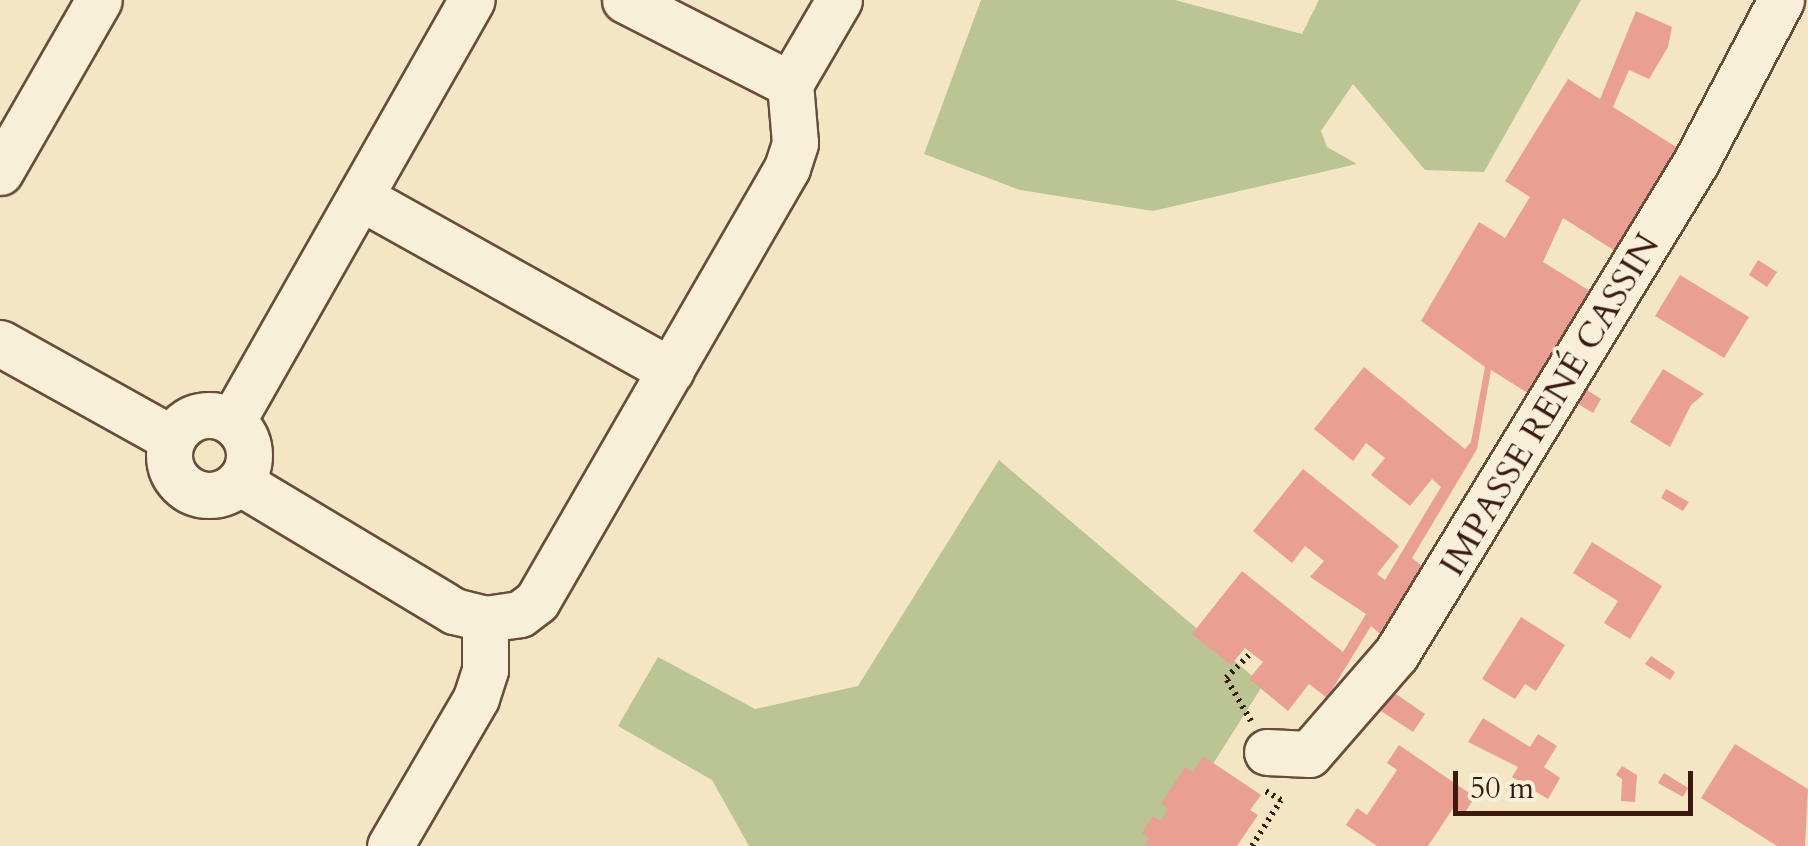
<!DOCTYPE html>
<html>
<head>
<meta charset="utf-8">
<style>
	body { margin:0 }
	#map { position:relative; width:1808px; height:846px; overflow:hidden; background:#f4e6c4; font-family:Cardo,serif }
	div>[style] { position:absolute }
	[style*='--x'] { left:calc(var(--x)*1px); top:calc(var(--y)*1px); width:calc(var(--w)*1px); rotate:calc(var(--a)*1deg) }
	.green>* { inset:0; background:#bbc594 }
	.building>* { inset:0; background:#e9a093 }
	.path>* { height:6px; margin-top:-3px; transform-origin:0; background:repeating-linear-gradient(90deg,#391a0d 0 2.5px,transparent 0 7.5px) }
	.roads { filter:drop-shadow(2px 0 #684d3b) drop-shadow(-2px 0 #684d3b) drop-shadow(0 2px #684d3b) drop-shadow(0 -2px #684d3b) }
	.minor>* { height:45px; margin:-22.5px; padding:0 22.5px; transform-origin:22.5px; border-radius:22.5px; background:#f8efd9 }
	.minor>.ring { margin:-22.5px; padding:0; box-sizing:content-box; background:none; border:45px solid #f8efd9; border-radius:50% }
	span { translate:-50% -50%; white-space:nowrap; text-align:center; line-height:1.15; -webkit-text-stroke:8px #f8efd9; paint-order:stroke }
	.street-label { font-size:35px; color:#391a0d }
	.scale { position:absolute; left:1453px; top:771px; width:240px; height:45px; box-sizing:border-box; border:5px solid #391a0d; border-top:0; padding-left:12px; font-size:30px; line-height:35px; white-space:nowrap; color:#391a0d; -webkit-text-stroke:8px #f8efd9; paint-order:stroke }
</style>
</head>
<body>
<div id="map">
	<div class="green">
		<i style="clip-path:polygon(981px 0,1175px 0,1302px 34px,1319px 0,1581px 0,1484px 172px,1425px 170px,1353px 84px,1321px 131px,1327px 147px,1357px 164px,1153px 211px,1020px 190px,924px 154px)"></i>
		<i style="clip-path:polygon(999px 460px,1263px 685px,1161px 846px,749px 846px,712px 780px,618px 726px,658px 657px,755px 709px,858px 686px)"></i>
	</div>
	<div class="building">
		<i style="clip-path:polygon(1636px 11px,1672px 27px,1668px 47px,1649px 79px,1629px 70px,1613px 107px,1687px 154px,1623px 256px,1563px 218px,1543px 262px,1598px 296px,1534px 397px,1491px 370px,1477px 449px,1412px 558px,1437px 578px,1387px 640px,1371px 626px,1327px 698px,1309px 684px,1288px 711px,1249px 679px,1263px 662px,1245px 648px,1231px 665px,1192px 634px,1242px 571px,1343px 652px,1366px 614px,1310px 577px,1324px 561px,1305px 546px,1292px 563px,1253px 531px,1303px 469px,1399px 546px,1377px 574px,1385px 580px,1441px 487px,1432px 479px,1410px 506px,1371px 475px,1385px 458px,1366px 443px,1353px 461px,1314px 429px,1364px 367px,1465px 449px,1471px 442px,1485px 367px,1421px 321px,1479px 222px,1505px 238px,1530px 197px,1505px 181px,1568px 79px,1600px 99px)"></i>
		<i style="clip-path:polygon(1758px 260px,1777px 272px,1767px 287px,1749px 275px)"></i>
		<i style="clip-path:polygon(1680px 275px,1749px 317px,1724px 358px,1655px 316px)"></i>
		<i style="clip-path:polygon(1663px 369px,1704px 394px,1691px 405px,1670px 447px,1630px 422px)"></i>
		<i style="clip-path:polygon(1579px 385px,1601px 399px,1593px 413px,1570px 399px)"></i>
		<i style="clip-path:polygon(1666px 489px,1689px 502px,1683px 511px,1661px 498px)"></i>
		<i style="clip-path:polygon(1592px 542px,1662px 586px,1630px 639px,1604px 623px,1618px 601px,1573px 573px)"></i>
		<i style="clip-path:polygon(1521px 617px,1565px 645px,1536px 691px,1525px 684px,1515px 699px,1482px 679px)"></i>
		<i style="clip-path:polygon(1651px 656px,1675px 672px,1670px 680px,1645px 664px)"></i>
		<i style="clip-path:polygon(1393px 692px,1425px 714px,1413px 732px,1381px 711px)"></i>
		<i style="clip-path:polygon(1483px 718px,1530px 747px,1538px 734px,1557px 746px,1544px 767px,1560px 778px,1548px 799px,1512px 777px,1518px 767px,1468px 742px)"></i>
		<i style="clip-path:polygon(1735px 744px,1808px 789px,1805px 846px,1777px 846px,1701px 798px)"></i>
		<i style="clip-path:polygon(1399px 745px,1475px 797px,1464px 814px,1454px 807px,1428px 846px,1377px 846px,1346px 825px,1357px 808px,1367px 815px,1397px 770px,1387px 763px)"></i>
		<i style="clip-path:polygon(1203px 756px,1261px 795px,1250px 810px,1258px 815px,1237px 846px,1144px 846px,1149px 838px,1142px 833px,1153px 816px,1161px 821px,1168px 809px,1161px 804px,1185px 767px,1193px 772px)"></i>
		<i style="clip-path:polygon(1622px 766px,1637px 775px,1635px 802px,1621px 801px,1622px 779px,1616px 775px)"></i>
		<i style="clip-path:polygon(1664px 773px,1688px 788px,1683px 797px,1658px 783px)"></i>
	</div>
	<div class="path">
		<i style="--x:1251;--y:721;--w:50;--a:-120.2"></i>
		<i style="--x:1226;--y:678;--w:35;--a:-45"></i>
		<i style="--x:1252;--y:846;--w:54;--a:-57.8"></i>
		<i style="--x:1281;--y:800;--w:20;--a:-150"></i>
	</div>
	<div class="roads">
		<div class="minor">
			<i style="--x:625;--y:0;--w:185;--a:27"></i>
			<i style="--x:0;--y:172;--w:198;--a:-60.1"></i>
			<i style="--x:360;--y:197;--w:356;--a:29.2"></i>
			<i style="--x:0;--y:343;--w:196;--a:29.1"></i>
			<i class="ring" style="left:169px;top:415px;width:35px;height:35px"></i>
			<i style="--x:233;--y:420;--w:483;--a:-60.4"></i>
			<i style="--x:241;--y:483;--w:249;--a:31"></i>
			<i style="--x:454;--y:611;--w:32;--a:14"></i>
			<i style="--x:485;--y:619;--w:35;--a:-8"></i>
			<i style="--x:520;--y:614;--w:21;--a:-37"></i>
			<i style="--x:537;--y:601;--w:500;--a:-60"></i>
			<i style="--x:787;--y:168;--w:26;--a:-72"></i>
			<i style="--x:795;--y:143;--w:59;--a:-94.8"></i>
			<i style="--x:790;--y:84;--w:97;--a:-59.7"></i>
			<i style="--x:1267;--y:752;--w:42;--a:2.7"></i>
			<i style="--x:1309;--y:754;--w:133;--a:-49"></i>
			<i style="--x:1396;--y:654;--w:576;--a:-58.63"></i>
			<i style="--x:1696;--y:162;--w:183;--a:-62.3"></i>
			<i style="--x:390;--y:846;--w:171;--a:-59.8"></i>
			<i style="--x:476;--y:698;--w:29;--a:-72"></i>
			<i style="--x:485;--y:670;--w:51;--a:-90"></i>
		</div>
	</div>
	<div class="street-label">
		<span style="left:1550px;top:405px;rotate:-59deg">IMPASSE RENÉ CASSIN</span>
	</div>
	<div class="scale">50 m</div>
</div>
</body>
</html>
